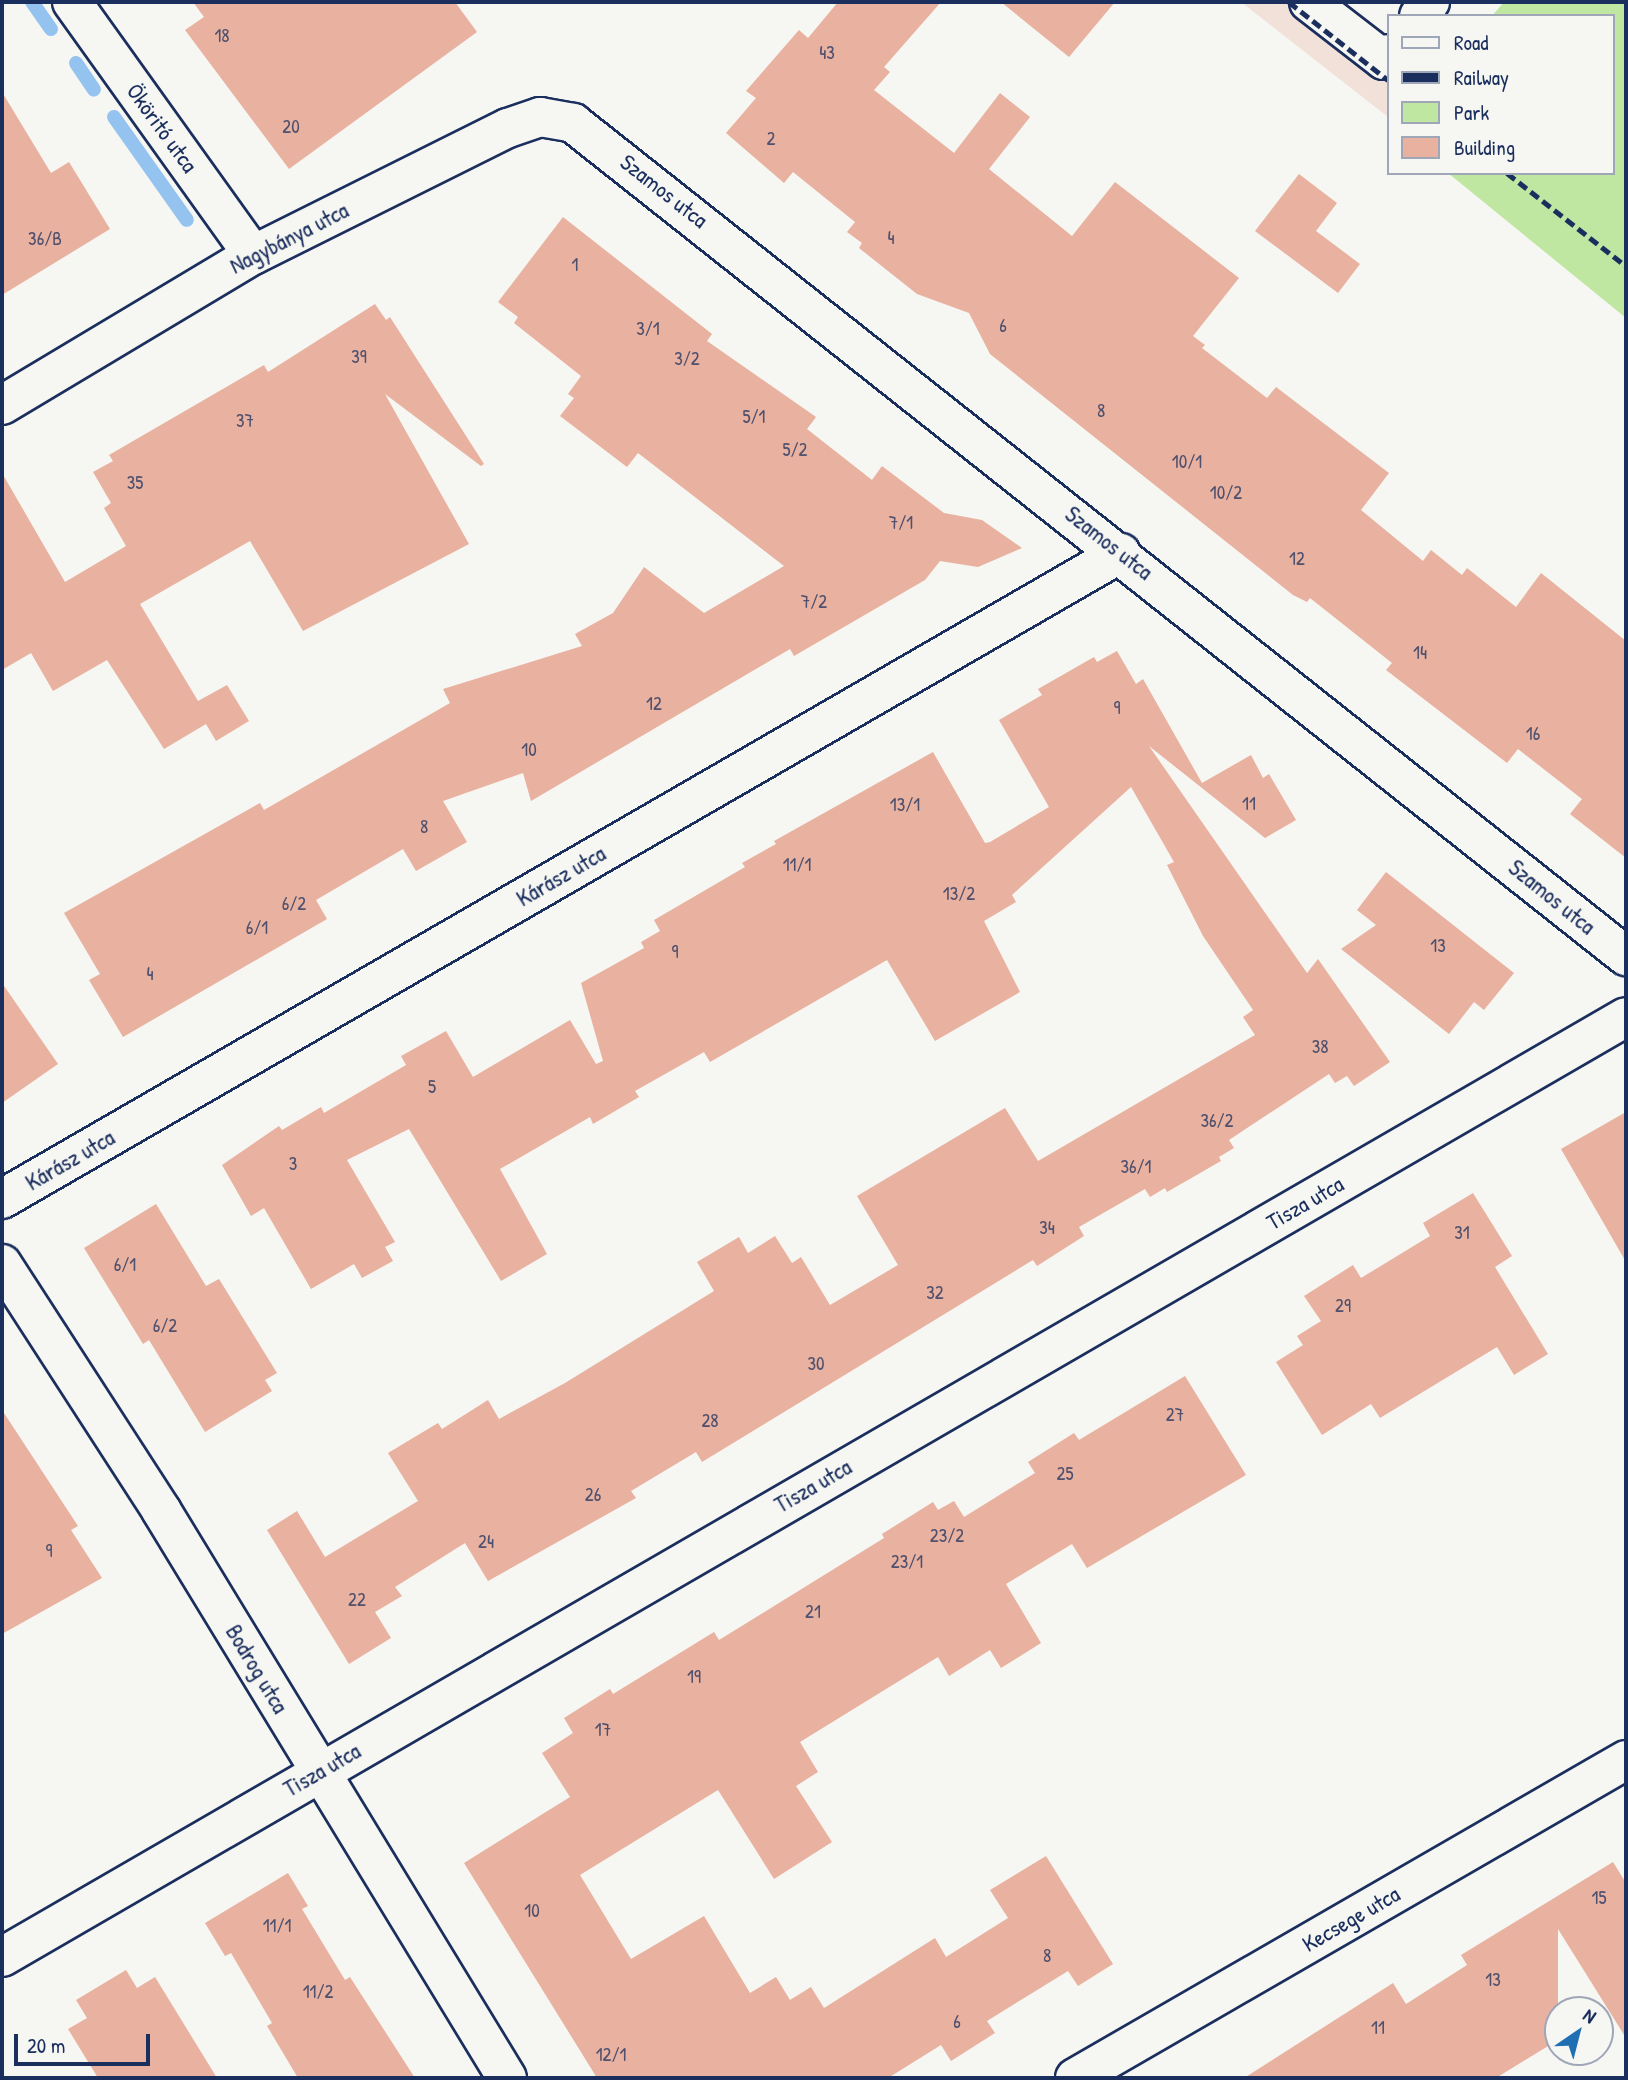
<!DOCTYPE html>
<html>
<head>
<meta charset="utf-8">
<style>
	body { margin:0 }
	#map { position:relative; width:1628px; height:2080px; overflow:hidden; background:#f6f6f2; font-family:"Patrick Hand",sans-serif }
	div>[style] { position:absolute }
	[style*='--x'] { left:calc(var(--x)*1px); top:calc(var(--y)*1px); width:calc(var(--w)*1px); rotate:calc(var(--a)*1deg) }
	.built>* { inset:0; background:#f2e1d9 }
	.green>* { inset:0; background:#bfe7a2 }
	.stream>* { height:14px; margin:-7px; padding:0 7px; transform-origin:7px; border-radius:7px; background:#94c3ef }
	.building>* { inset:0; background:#e9b19f }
	.roads { filter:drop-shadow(2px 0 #1b2f5e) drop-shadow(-2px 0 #1b2f5e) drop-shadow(0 2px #1b2f5e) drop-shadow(0 -2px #1b2f5e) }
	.street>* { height:38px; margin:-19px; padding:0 19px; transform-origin:19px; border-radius:19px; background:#f6f6f2 }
	.rail>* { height:5px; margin-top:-2.5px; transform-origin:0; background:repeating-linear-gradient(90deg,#1b2f5e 0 10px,transparent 0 15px) }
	span { translate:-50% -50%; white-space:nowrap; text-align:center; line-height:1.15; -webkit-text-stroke:5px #f6f6f2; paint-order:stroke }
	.number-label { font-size:19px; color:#4e506e }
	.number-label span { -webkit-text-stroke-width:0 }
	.street-label { font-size:23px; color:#1b2f5e }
	.frame { position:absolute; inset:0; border:4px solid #1b2f5e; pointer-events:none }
	.legend { position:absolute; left:1387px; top:14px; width:228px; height:161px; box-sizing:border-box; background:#f6f6f2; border:2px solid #9ea6b7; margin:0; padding:9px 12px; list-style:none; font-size:21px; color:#1b2f5e }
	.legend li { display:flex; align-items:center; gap:14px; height:35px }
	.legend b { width:35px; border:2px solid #9ea6b7 }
	.north { position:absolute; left:1544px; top:1996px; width:70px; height:70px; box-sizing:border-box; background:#f6f6f2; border:2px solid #9ea6b7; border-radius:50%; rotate:35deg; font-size:19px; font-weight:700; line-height:28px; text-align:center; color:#1b2f5e }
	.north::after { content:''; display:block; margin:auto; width:24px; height:32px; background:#1f6fb2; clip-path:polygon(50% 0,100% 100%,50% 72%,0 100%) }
	.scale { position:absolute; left:14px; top:2034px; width:136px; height:32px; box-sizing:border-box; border:4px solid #1b2f5e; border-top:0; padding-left:9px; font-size:21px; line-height:24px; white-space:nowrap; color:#1b2f5e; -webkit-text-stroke:5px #f6f6f2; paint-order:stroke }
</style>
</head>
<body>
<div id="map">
	<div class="built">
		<i style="clip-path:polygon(1241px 2px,1334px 2px,1388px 45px,1388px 117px)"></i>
	</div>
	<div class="green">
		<i style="clip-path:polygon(1504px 2px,1626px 2px,1626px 318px,1448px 173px,1612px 173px,1612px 16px,1492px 16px)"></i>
	</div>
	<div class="stream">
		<i style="--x:32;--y:2;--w:33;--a:55"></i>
		<i style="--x:76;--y:63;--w:32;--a:56"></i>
		<i style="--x:114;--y:117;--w:126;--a:54.7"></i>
	</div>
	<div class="building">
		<i style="clip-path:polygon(193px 2px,455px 2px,477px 32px,289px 169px,185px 30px,204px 17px)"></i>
		<i style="clip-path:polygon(838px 2px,941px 2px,884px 67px,890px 72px,874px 90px,954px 153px,1000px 93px,1030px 117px,989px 169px,1072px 236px,1115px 182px,1239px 278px,1193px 336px,1205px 345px,1202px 348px,1267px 398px,1276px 387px,1389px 473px,1361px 510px,1423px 561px,1431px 550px,1462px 575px,1467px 568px,1516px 607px,1541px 573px,1626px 641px,1626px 858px,1570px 814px,1582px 799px,1518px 749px,1507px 763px,1386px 670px,1392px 663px,1310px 598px,1307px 602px,1293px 595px,990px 354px,969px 313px,917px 294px,859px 248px,862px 243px,847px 232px,855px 222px,793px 172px,784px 183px,726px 133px,756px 98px,746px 91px,799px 30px,808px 38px)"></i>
		<i style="clip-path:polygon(1001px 2px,1115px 2px,1069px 57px)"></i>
		<i style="clip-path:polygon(2px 92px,51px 173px,69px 162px,110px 229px,2px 295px)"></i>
		<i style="clip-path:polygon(1299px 174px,1337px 203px,1316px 231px,1360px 264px,1338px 293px,1255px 231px)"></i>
		<i style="clip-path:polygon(563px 217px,712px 334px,707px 341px,816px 417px,807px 429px,872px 480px,882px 466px,944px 513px,982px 520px,1022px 548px,978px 567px,940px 561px,925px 580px,794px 656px,790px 649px,531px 801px,523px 773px,443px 801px,467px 842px,416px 871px,403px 849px,316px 900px,327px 919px,123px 1037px,89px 980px,100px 974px,64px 913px,260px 803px,264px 810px,450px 703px,443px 689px,582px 646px,575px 634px,613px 613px,644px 567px,704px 613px,784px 566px,638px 453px,627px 467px,560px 416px,574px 398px,568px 394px,581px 376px,514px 323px,518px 317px,498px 302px)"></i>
		<i style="clip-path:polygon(375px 304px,386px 320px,390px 317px,484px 464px,481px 466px,385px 394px,469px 544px,303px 631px,250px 541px,140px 604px,198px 701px,227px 685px,249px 721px,216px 741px,206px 724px,164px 749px,107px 660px,53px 691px,31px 653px,2px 670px,2px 473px,65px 582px,126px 546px,104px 508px,111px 503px,93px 472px,113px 461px,109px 455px,264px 365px,268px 372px)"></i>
		<i style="clip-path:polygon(1117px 651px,1136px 684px,1143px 679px,1202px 783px,1251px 755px,1263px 778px,1269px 774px,1296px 820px,1265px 838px,1149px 746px,1307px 973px,1318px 959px,1390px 1062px,1354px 1086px,1347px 1076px,1335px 1083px,1329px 1074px,1229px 1140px,1234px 1148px,1219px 1157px,1221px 1161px,1167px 1192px,1165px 1188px,1150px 1197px,1145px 1189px,1079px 1227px,1084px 1236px,1037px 1266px,1033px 1260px,702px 1462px,696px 1452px,631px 1491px,636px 1498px,488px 1581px,465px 1543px,395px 1587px,402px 1596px,375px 1612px,391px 1638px,349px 1664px,267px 1530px,297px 1511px,325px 1557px,418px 1501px,388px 1453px,438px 1423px,442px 1429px,488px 1400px,499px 1419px,565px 1383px,714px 1291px,697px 1262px,739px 1237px,748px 1253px,775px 1236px,792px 1263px,801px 1257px,830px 1305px,898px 1265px,857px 1196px,1005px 1108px,1038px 1161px,1255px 1035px,1243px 1017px,1253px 1010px,1203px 936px,1167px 865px,1174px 862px,1131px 787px,1012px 895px,1016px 902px,984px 921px,1020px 992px,935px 1041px,887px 960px,710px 1062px,704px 1052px,635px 1091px,639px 1097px,593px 1124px,590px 1117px,500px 1169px,547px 1254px,501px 1281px,409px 1129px,347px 1160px,395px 1242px,385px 1247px,393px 1261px,362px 1278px,354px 1264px,311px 1289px,264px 1208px,251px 1216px,222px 1165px,279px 1126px,282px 1130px,321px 1107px,324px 1113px,406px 1065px,401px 1056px,446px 1031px,473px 1077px,570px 1020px,596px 1064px,603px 1061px,581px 983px,644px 948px,641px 942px,660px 931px,654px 920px,745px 867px,742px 863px,776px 844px,774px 841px,933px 752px,985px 843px,990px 842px,1049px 807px,999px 720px,1042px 695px,1038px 689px,1094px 657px,1097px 662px)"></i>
		<i style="clip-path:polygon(1386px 872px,1514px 973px,1484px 1010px,1474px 1002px,1449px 1034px,1341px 949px,1376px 925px,1357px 910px)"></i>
		<i style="clip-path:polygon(2px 983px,58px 1064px,2px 1103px)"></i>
		<i style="clip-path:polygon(1626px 1112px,1626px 1262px,1561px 1149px)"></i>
		<i style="clip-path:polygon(1473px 1193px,1512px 1256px,1495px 1267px,1548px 1354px,1514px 1375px,1497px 1347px,1380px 1418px,1371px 1404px,1322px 1435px,1276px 1362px,1303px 1345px,1297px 1336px,1321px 1321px,1304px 1296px,1353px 1265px,1361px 1278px,1430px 1236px,1423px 1223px)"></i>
		<i style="clip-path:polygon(156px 1204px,206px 1286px,219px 1279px,277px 1373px,265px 1380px,272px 1391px,205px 1432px,149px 1340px,143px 1344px,84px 1248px)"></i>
		<i style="clip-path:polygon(1185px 1376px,1246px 1475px,1087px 1568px,1072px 1544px,1006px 1584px,1041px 1643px,1001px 1668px,990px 1650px,949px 1676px,938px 1657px,800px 1742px,818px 1772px,796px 1786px,832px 1842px,774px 1879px,718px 1790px,580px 1875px,631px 1959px,704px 1916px,750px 1993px,776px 1977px,790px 2000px,811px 1987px,824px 2008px,935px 1938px,946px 1957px,1008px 1918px,990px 1890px,1046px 1856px,1113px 1964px,1078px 1986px,1068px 1971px,987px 2021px,995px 2033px,951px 2061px,941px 2045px,888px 2078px,597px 2078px,464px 1863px,570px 1797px,542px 1753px,573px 1733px,564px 1718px,610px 1689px,613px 1694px,714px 1632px,719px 1640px,884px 1538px,882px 1534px,933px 1502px,938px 1510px,954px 1501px,964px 1517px,1035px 1473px,1028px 1462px,1074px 1433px,1079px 1440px)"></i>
		<i style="clip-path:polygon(2px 1410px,78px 1526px,71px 1530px,102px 1578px,2px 1634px)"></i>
		<i style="clip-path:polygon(1613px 1862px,1626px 1883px,1626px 2038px,1558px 1929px,1558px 2040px,1496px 2078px,1244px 2078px,1393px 1983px,1406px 2004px,1467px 1965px,1461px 1955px)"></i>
		<i style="clip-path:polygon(288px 1873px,308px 1906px,302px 1909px,345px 1980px,350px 1977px,415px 2078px,298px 2078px,267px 2026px,272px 2023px,231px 1953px,225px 1956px,205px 1923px)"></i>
		<i style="clip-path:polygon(126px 1970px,137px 1988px,155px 1977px,217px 2078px,98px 2078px,68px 2029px,87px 2018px,76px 2000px)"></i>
	</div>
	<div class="roads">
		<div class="street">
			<i style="--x:72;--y:2;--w:311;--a:54.4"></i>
			<i style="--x:1309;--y:2;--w:95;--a:37.7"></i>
			<i style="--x:1384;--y:60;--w:7;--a:-56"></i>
			<i style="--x:1419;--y:16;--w:18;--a:-52"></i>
			<i style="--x:2;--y:405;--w:292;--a:-30.9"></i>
			<i style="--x:253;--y:255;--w:285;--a:-26.5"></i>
			<i style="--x:508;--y:128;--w:34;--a:-19"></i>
			<i style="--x:540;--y:117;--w:34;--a:10"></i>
			<i style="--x:573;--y:123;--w:1343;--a:38.35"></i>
			<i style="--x:2;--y:1199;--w:1292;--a:-30"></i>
			<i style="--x:2;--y:1264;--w:293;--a:57.1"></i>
			<i style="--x:161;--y:1510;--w:665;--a:58.65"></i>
			<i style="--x:2;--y:1957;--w:1876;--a:-30.06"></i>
			<i style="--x:1075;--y:2078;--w:636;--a:-29.99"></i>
		</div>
	</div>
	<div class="rail">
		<i style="--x:1289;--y:2;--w:126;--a:38.2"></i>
		<i style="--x:1507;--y:173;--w:151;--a:38"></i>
	</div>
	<div class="number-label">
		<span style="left:222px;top:36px">18</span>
		<span style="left:827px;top:53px">43</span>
		<span style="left:291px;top:127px">20</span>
		<span style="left:771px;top:139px">2</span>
		<span style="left:891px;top:238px">4</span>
		<span style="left:45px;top:239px">36/B</span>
		<span style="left:575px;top:265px">1</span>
		<span style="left:1003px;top:326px">6</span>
		<span style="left:648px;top:329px">3/1</span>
		<span style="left:359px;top:357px">39</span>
		<span style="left:687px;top:359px">3/2</span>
		<span style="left:1101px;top:411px">8</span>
		<span style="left:754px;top:417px">5/1</span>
		<span style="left:245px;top:421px">37</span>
		<span style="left:795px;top:450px">5/2</span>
		<span style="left:1187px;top:462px">10/1</span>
		<span style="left:135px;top:483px">35</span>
		<span style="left:1226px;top:493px">10/2</span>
		<span style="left:901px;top:523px">7/1</span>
		<span style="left:1297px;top:559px">12</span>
		<span style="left:814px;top:602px">7/2</span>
		<span style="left:1420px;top:653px">14</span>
		<span style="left:654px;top:704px">12</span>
		<span style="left:1117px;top:708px">9</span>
		<span style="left:1533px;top:734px">16</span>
		<span style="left:529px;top:750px">10</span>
		<span style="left:1249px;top:804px">11</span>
		<span style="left:905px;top:805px">13/1</span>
		<span style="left:424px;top:827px">8</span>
		<span style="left:797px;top:865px">11/1</span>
		<span style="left:959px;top:894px">13/2</span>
		<span style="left:294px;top:904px">6/2</span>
		<span style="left:257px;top:928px">6/1</span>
		<span style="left:1438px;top:946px">13</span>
		<span style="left:675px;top:952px">9</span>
		<span style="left:150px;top:974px">4</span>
		<span style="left:1320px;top:1047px">38</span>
		<span style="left:432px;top:1087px">5</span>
		<span style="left:1217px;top:1121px">36/2</span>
		<span style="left:293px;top:1164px">3</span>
		<span style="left:1136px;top:1167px">36/1</span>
		<span style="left:1047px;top:1228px">34</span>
		<span style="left:1462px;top:1233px">31</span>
		<span style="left:125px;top:1265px">6/1</span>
		<span style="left:935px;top:1293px">32</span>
		<span style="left:1343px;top:1306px">29</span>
		<span style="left:165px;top:1326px">6/2</span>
		<span style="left:816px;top:1364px">30</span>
		<span style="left:1175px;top:1415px">27</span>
		<span style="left:710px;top:1421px">28</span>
		<span style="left:1065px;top:1474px">25</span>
		<span style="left:593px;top:1495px">26</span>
		<span style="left:947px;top:1536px">23/2</span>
		<span style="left:486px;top:1542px">24</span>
		<span style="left:49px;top:1551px">9</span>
		<span style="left:907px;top:1562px">23/1</span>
		<span style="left:357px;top:1600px">22</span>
		<span style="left:813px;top:1612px">21</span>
		<span style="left:694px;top:1677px">19</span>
		<span style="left:603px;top:1730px">17</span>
		<span style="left:1599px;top:1898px">15</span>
		<span style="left:532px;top:1911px">10</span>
		<span style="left:277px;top:1926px">11/1</span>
		<span style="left:1047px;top:1956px">8</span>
		<span style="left:1493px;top:1980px">13</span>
		<span style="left:318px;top:1992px">11/2</span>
		<span style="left:957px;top:2022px">6</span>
		<span style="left:1378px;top:2028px">11</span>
		<span style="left:611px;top:2055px">12/1</span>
	</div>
	<div class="street-label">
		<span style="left:162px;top:128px;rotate:54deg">Ököritó utca</span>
		<span style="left:664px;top:191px;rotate:38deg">Szamos utca</span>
		<span style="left:289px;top:238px;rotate:-27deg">Nagybánya utca</span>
		<span style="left:1109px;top:543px;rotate:38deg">Szamos utca</span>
		<span style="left:561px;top:876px;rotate:-30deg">Kárász utca</span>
		<span style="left:1552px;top:897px;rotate:39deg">Szamos utca</span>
		<span style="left:70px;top:1160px;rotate:-30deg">Kárász utca</span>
		<span style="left:1305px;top:1203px;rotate:-30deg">Tisza utca</span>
		<span style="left:813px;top:1486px;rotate:-30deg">Tisza utca</span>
		<span style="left:257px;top:1669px;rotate:59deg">Bodrog utca</span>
		<span style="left:322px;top:1770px;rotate:-30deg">Tisza utca</span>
		<span style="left:1351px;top:1919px;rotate:-30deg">Kecsege utca</span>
	</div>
	<div class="frame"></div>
	<ul class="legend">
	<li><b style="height:9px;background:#f6f6f2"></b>Road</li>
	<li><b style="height:9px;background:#1b2f5e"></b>Railway</li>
	<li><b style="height:19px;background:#bfe7a2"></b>Park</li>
	<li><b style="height:19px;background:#e9b19f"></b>Building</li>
	</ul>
	<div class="north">N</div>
	<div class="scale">20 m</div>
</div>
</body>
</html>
